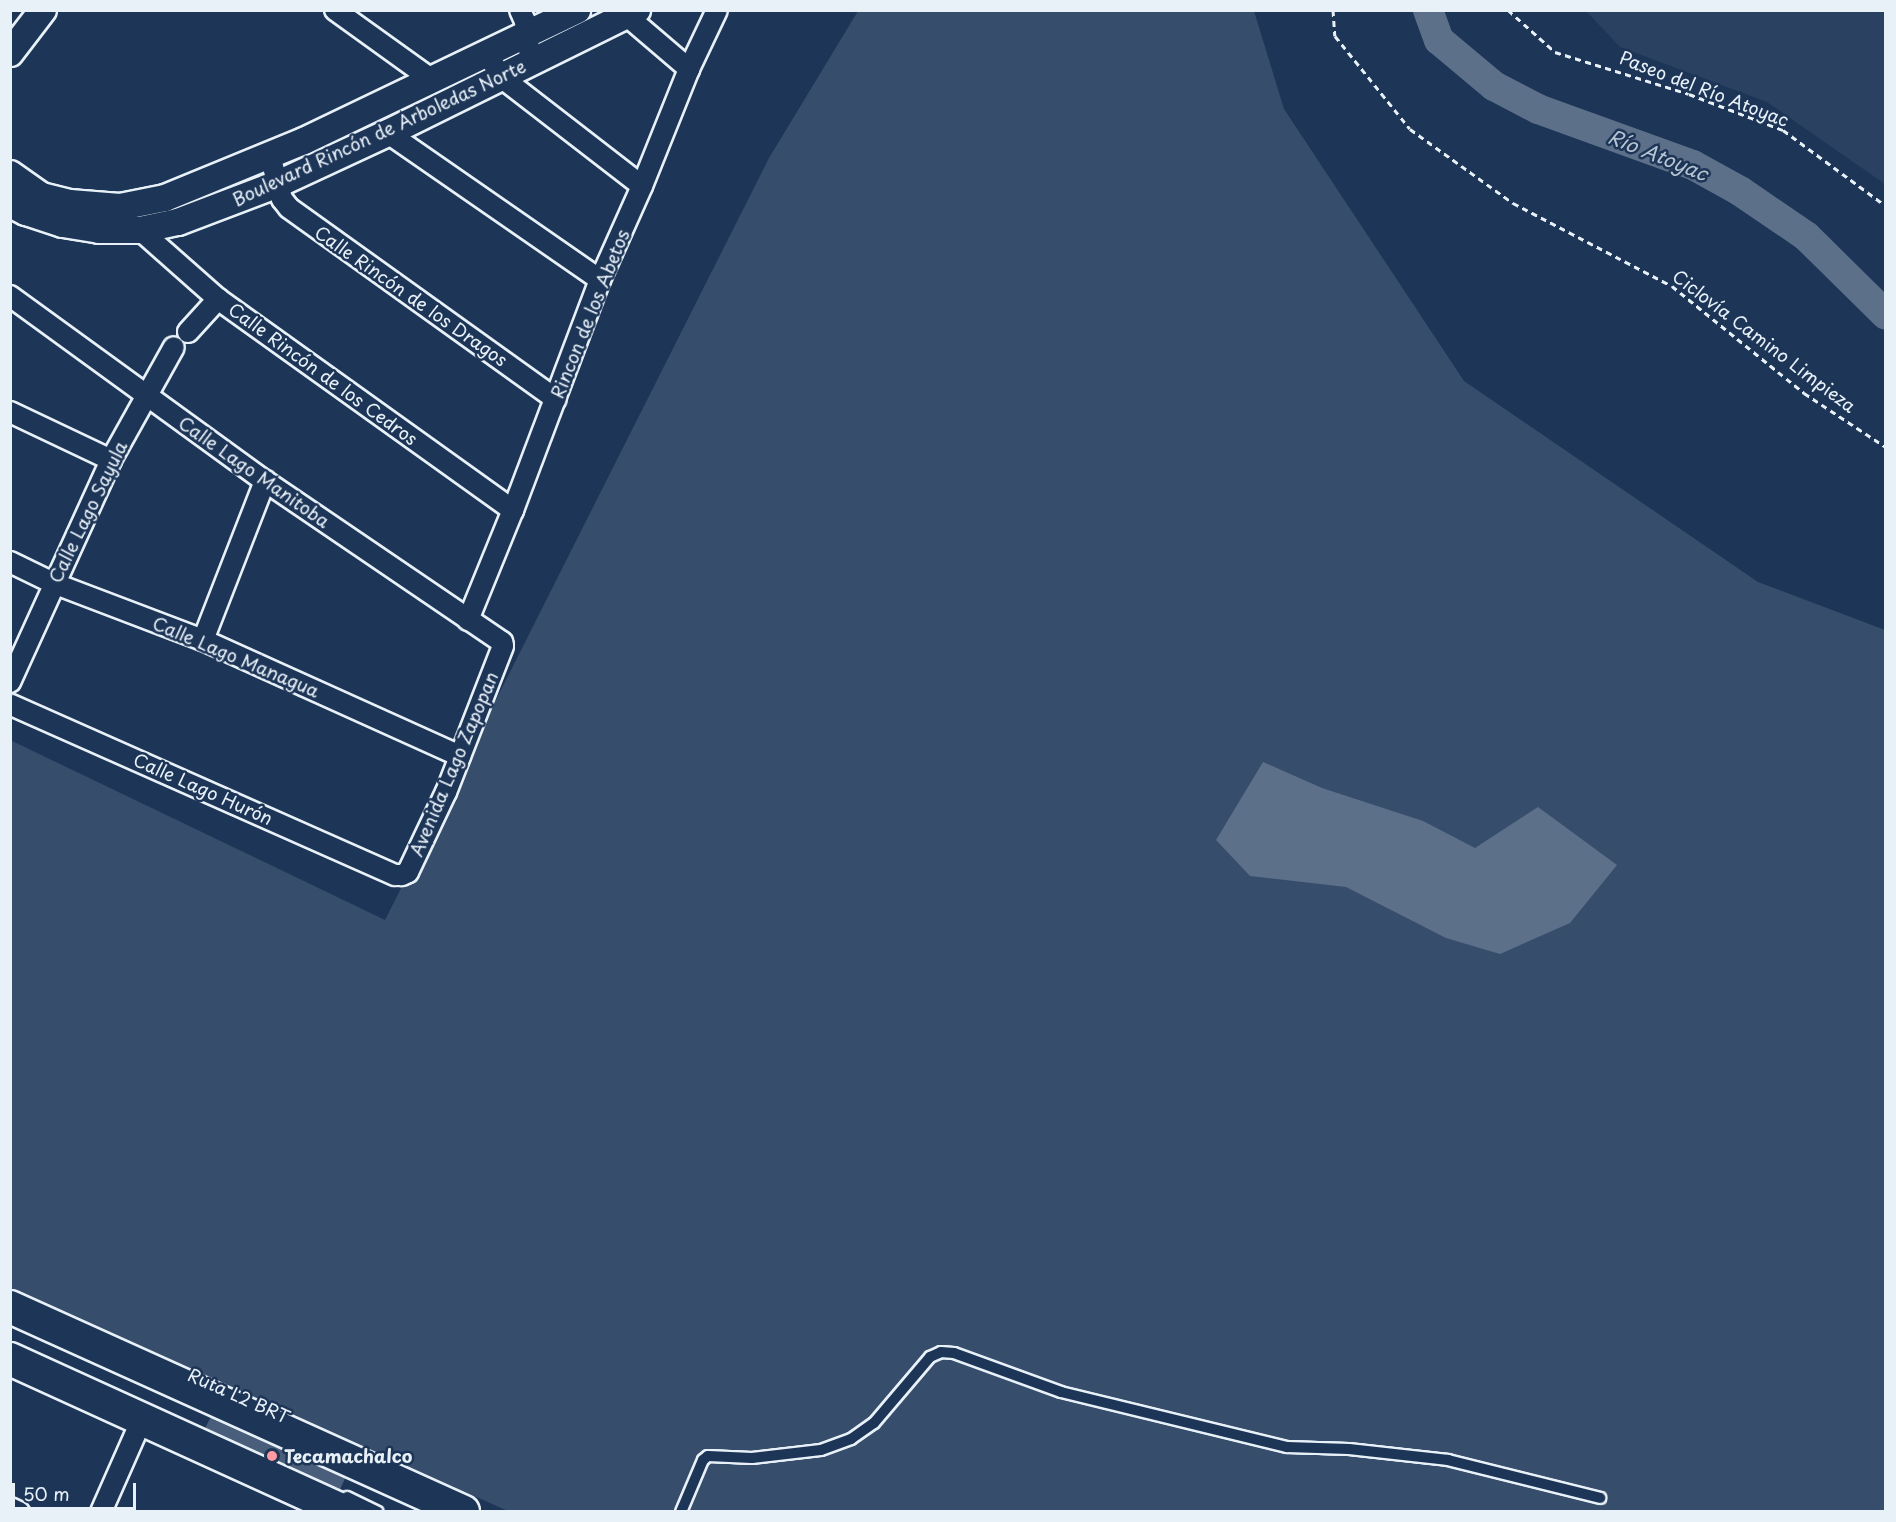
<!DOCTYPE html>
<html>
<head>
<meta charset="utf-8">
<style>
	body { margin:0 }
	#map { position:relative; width:1896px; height:1522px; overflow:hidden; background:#1d3557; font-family:"Playpen Sans",sans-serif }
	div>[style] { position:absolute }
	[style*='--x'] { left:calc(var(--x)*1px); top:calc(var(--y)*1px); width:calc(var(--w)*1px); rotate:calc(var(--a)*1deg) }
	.built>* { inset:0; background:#2a4162 }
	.green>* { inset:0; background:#374d6c }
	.water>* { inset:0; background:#5d7089 }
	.river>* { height:30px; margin:-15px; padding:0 15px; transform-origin:15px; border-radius:15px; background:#5d7089 }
	.building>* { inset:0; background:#495e7a }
	.path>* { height:3px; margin-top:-1.5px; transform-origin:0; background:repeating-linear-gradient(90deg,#e8f1f8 0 6px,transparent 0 10.5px) }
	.roads { filter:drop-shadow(2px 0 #e8f1f8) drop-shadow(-2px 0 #e8f1f8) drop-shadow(0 2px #e8f1f8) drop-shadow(0 -2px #e8f1f8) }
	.service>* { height:10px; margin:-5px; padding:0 5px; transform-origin:5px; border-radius:5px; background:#1d3557 }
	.minor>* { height:20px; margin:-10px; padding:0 10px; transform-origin:10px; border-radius:10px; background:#1d3557 }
	.tertiary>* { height:26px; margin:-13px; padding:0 13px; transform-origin:13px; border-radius:13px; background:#1d3557 }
	.primary>* { height:32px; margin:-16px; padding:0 16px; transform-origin:16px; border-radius:16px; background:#1d3557 }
	.dots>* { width:16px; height:16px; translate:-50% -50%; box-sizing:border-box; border:3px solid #1d3557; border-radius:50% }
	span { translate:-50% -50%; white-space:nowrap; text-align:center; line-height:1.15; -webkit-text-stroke:5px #1d3557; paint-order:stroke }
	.street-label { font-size:18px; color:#e8f1f8 }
	.poi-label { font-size:18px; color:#e8f1f8; font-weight:700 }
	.left { translate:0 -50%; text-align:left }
	.water-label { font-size:20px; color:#b7c4d1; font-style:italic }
	.frame { position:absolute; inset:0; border:12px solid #e8f1f8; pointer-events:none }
	.scale { position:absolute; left:12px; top:1483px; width:124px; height:27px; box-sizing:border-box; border:3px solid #e8f1f8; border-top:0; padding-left:8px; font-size:18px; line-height:21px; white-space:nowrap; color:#e8f1f8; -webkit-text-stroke:4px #1d3557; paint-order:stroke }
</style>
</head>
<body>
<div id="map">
	<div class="built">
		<i style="clip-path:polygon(1586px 11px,1885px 11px,1885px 184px,1767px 102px,1620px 47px)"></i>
	</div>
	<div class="green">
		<i style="clip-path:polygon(858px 11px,1254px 11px,1284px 109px,1464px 381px,1758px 582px,1885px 630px,1885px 1511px,508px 1511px,11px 1291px,10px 740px,385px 920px,769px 158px)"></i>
	</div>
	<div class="water">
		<i style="clip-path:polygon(1263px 762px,1322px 788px,1423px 821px,1475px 848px,1538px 807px,1617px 865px,1570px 923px,1500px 954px,1446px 938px,1346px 887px,1250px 876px,1216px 840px)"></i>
	</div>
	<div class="river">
		<i style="--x:1428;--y:10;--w:32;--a:70"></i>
		<i style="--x:1439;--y:40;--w:72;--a:39.9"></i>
		<i style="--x:1494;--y:86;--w:50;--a:27.6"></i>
		<i style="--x:1538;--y:109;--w:165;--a:19.9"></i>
		<i style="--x:1693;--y:165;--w:54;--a:29"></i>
		<i style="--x:1740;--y:191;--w:80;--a:34.3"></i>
		<i style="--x:1806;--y:236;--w:112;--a:44.6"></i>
	</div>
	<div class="building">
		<i style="clip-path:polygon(212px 1415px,346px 1476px,339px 1492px,204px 1430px)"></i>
	</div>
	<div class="path">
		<i style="--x:1333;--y:10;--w:26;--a:86"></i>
		<i style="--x:1335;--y:36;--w:119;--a:51.1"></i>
		<i style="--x:1410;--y:129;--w:127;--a:35.7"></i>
		<i style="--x:1513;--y:203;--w:179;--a:27.6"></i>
		<i style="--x:1672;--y:286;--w:170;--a:39"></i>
		<i style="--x:1804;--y:393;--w:98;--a:33.4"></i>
		<i style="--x:1508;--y:10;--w:63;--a:41.8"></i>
		<i style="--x:1555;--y:52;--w:140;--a:17.4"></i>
		<i style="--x:1689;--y:94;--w:101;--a:21"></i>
		<i style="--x:1783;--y:130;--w:128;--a:36.4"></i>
	</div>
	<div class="roads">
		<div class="service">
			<i style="--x:347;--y:1497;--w:34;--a:26"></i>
			<i style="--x:681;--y:1512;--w:56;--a:-67.1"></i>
			<i style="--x:703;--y:1460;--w:6;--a:-39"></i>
			<i style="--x:708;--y:1456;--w:44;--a:2.6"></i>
			<i style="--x:752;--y:1458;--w:69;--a:-6.6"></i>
			<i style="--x:821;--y:1450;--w:32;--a:-20"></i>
			<i style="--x:851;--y:1439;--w:28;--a:-35"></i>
			<i style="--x:874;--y:1423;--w:87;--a:-49.7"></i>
			<i style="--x:930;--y:1357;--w:12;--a:-24"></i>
			<i style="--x:941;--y:1352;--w:13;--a:4"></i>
			<i style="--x:954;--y:1353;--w:114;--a:20"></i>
			<i style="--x:1061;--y:1392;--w:233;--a:13.7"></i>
			<i style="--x:1287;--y:1447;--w:62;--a:1.8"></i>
			<i style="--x:1349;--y:1449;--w:100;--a:6.3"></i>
			<i style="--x:1448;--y:1460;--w:157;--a:14"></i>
		</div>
		<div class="minor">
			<i style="--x:335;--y:10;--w:118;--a:35.7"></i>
			<i style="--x:520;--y:10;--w:12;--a:66"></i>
			<i style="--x:525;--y:21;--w:42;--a:81.9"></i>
			<i style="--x:627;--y:16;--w:82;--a:40.5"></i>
			<i style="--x:488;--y:54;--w:26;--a:61"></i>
			<i style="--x:501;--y:77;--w:178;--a:37.7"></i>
			<i style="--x:388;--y:133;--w:258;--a:34.7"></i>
			<i style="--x:270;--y:156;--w:45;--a:74.4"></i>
			<i style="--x:282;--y:199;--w:11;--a:52"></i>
			<i style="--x:289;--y:208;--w:328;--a:35.6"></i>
			<i style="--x:140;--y:230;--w:104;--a:41.5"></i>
			<i style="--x:218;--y:299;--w:363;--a:35.6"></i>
			<i style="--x:10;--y:296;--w:315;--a:36"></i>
			<i style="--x:265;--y:481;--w:287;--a:34.2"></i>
			<i style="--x:502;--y:642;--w:4;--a:76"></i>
			<i style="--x:503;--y:646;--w:157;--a:111.3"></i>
			<i style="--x:446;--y:792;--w:89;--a:115.4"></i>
			<i style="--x:408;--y:872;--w:7;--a:153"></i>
			<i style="--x:402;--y:875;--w:7;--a:180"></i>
			<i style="--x:395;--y:875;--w:421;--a:-156.1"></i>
			<i style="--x:188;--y:332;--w:45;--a:-47.7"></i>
			<i style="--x:10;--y:412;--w:112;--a:25.4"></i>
			<i style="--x:10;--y:562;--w:48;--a:26"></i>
			<i style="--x:53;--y:583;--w:160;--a:20.8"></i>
			<i style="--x:203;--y:640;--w:282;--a:24.3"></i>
			<i style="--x:468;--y:620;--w:119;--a:-67.8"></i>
			<i style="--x:513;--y:510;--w:246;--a:-69.3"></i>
			<i style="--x:600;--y:280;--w:103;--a:-65.9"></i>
			<i style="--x:642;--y:186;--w:126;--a:-68.1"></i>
			<i style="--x:689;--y:69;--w:65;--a:-64.6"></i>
			<i style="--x:203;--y:640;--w:171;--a:-68.7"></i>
			<i style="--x:10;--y:682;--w:244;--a:-65.5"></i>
			<i style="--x:111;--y:460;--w:129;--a:-60.9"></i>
			<i style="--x:10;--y:1508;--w:10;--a:24"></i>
			<i style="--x:101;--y:1512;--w:102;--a:-66.2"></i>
		</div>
		<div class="tertiary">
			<i style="--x:10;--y:53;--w:54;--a:-52.5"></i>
			<i style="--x:10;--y:174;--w:39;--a:35"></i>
			<i style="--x:42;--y:196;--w:29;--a:14"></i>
			<i style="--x:70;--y:203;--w:50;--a:4.6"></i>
			<i style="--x:120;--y:207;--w:46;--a:-11.3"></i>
			<i style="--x:165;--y:198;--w:150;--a:-22.3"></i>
			<i style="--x:304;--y:141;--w:303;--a:-25.6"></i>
			<i style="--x:10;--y:204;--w:18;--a:27"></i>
			<i style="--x:26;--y:212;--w:39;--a:18"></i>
			<i style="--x:63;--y:224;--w:36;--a:9"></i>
			<i style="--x:99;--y:230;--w:41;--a:0"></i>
			<i style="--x:140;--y:230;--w:39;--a:-12"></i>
			<i style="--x:178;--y:222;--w:107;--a:-20.8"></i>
			<i style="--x:278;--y:184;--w:121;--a:-24.9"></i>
			<i style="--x:388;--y:133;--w:278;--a:-26.3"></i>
		</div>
		<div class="primary">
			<i style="--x:10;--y:1307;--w:497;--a:24.3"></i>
			<i style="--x:10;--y:1359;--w:369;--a:24.5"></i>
		</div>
	</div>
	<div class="dots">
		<i style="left:272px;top:1456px;background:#ff9aa2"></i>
	</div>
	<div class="street-label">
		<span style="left:1704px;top:89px;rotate:21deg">Paseo del Río Atoyac</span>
		<span style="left:379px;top:133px;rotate:-25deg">Boulevard Rincón de Arboledas Norte</span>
		<span style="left:411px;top:296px;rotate:35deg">Calle Rincón de los Dragos</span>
		<span style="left:590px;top:314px;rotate:-68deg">Rincon de los Abetos</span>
		<span style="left:1764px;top:341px;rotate:37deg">Ciclovía Camino Limpieza</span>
		<span style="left:323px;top:374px;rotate:36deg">Calle Rincón de los Cedros</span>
		<span style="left:254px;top:472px;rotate:35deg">Calle Lago Manitoba</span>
		<span style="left:88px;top:512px;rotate:-64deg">Calle Lago Sayula</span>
		<span style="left:236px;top:657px;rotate:23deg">Calle Lago Managua</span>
		<span style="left:454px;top:764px;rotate:-67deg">Avenida Lago Zapopan</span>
		<span style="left:203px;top:789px;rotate:24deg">Calle Lago Hurón</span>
		<span style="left:239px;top:1396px;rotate:24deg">Ruta L2 BRT</span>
	</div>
	<div class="poi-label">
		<span class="left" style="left:284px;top:1456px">Tecamachalco</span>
	</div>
	<div class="water-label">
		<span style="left:1658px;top:155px;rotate:22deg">Río Atoyac</span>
	</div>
	<div class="frame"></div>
	<div class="scale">50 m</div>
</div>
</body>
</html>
